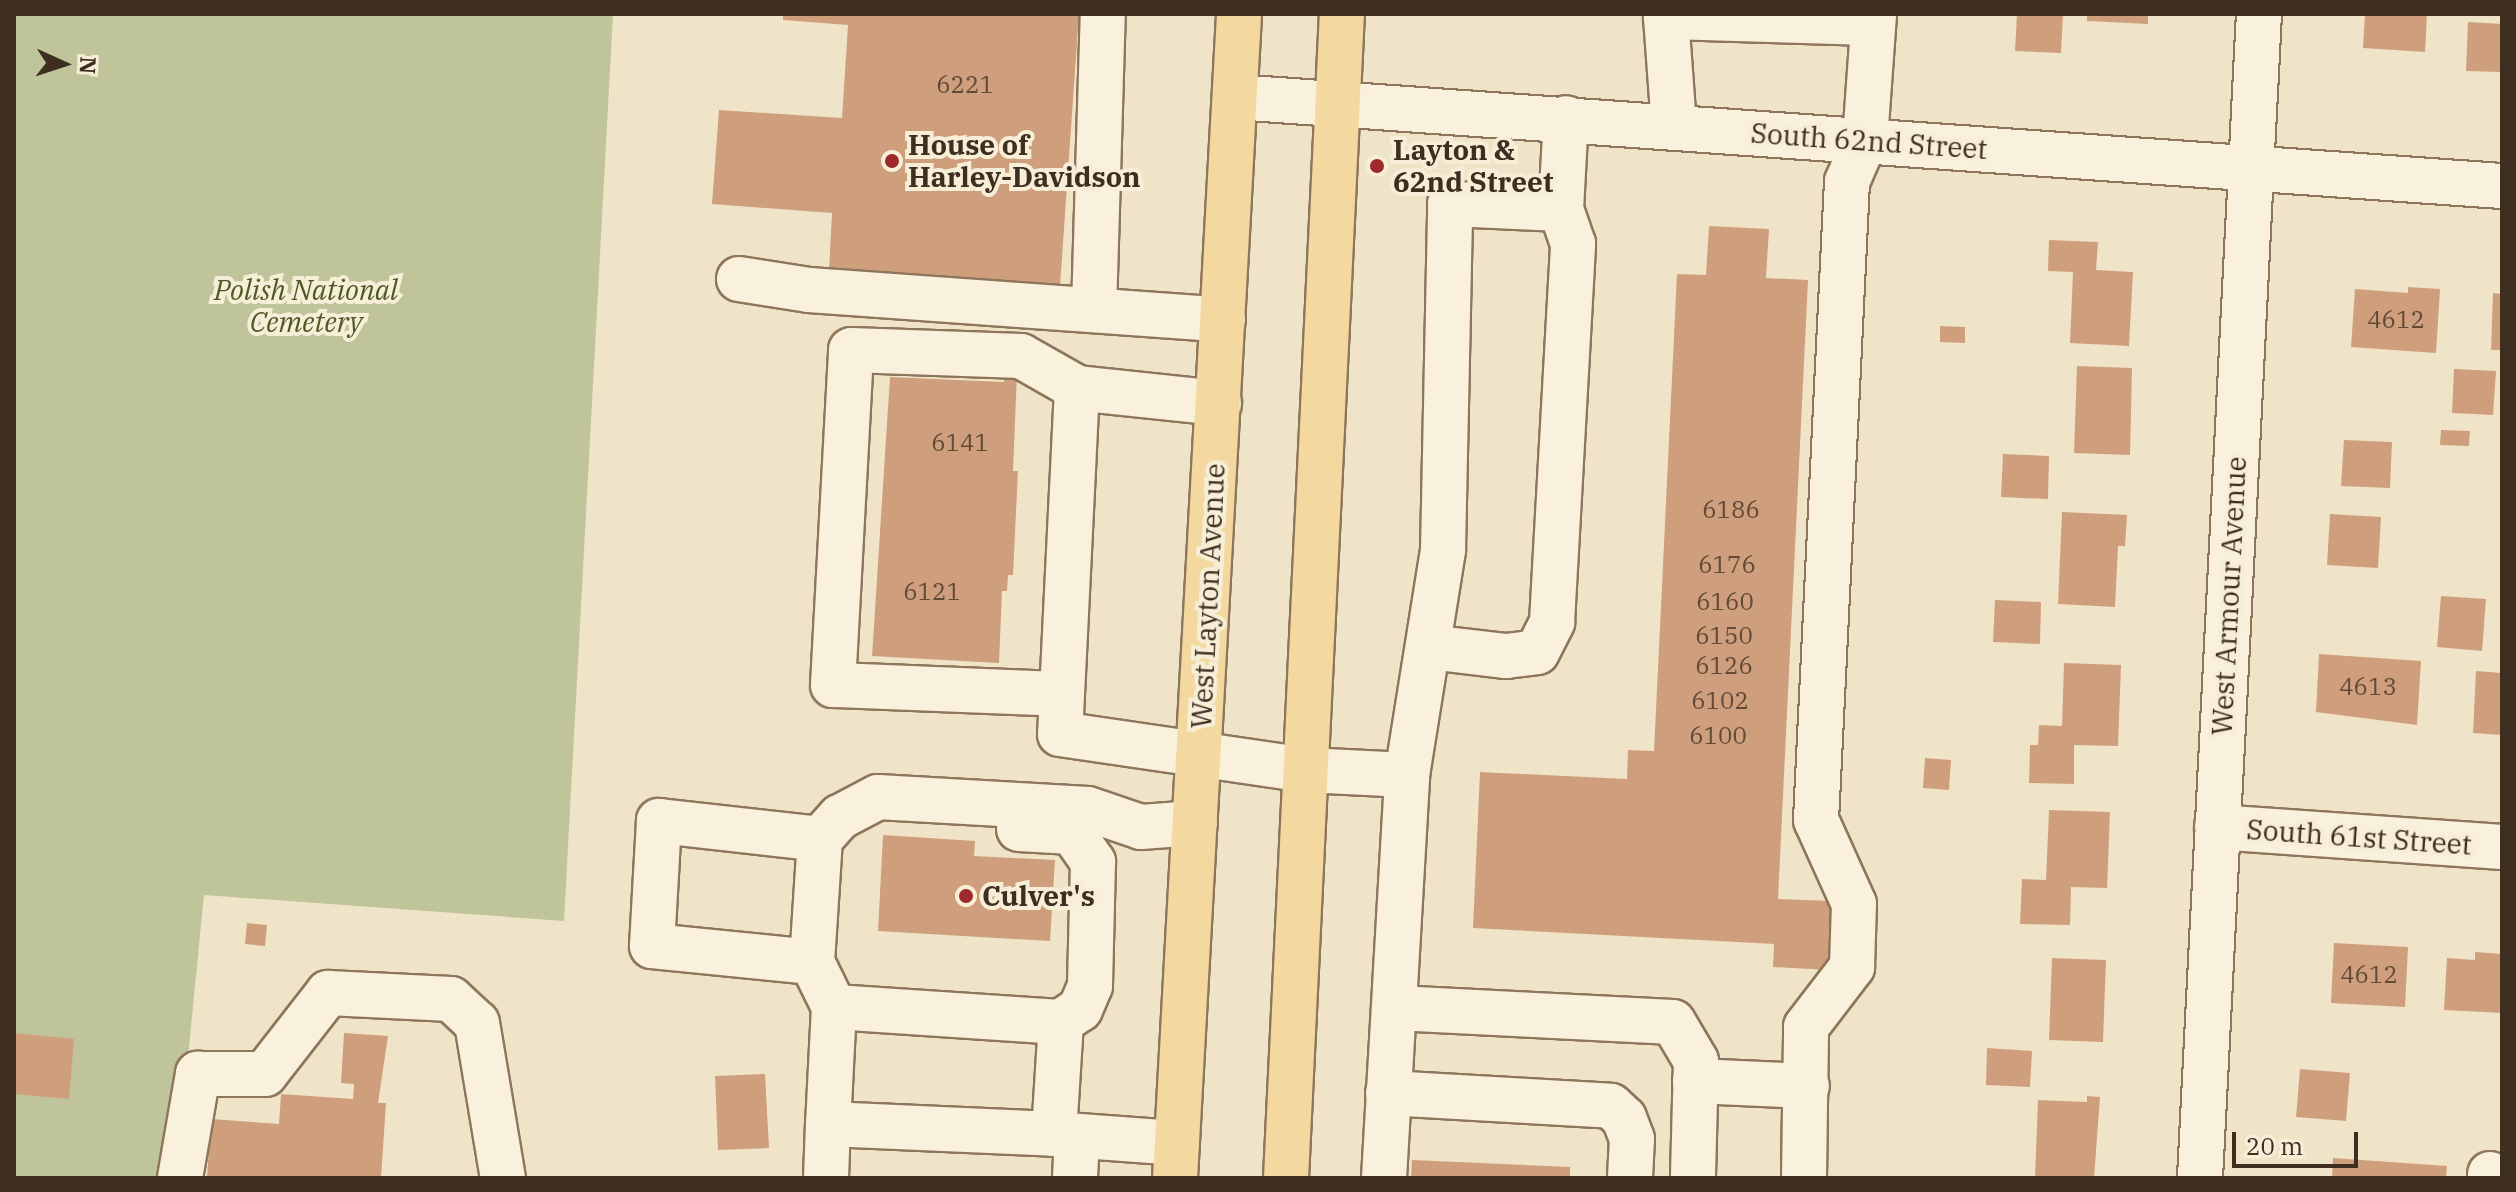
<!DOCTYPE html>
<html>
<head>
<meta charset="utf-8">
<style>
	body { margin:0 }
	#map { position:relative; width:2516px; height:1192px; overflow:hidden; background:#f0e4c8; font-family:"IBM Plex Serif",serif }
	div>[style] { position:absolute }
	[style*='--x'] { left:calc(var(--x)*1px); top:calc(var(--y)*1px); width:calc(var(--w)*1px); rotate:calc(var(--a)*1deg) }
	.cemetery>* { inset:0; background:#bfc49a }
	.building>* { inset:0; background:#cf9f7d }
	.roads { filter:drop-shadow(2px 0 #8d765c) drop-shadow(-2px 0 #8d765c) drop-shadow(0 2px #8d765c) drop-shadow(0 -2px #8d765c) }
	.minor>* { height:44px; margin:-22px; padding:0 22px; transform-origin:22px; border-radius:22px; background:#faf1dc }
	.major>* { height:44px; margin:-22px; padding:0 22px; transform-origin:22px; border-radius:22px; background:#f3d9a0 }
	.dots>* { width:22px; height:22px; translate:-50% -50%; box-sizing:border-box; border:4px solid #f7eed8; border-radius:50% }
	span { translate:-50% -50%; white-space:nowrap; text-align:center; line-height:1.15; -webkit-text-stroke:8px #f7eed8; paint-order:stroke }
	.number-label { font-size:24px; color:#624a37 }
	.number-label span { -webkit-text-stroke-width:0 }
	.street-label { font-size:28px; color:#3d2e20 }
	.poi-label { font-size:28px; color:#3d2e20; font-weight:700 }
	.left { translate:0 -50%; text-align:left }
	.park-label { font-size:28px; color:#4d5a26; font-style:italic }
	.frame { position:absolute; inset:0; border:16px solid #3d2e20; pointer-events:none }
	.north { position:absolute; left:24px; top:24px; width:80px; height:80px; -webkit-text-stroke:6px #f7eed8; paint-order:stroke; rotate:93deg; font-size:22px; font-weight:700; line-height:32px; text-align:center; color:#3d2e20 }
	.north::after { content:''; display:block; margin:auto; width:28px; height:36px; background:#3d2e20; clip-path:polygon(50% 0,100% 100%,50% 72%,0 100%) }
	.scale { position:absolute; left:2232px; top:1132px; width:126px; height:36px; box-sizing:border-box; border:4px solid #3d2e20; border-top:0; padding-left:10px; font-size:24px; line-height:28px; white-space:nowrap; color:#3d2e20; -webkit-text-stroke:6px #f7eed8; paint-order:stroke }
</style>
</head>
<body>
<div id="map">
	<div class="cemetery">
		<i style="clip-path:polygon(14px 14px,613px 14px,564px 921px,204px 895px,176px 1178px,14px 1178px)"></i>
	</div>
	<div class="building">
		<i style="clip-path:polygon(783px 14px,1079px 14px,1060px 286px,829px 270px,832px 213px,712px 204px,719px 110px,842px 118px,848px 25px,783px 20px)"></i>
		<i style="clip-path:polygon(2017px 14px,2063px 14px,2061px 53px,2015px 51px)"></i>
		<i style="clip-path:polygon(2087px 14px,2148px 14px,2148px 24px,2087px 21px)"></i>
		<i style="clip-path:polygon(2365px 14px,2427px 14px,2425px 52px,2363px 48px)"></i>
		<i style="clip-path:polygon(2468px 22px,2502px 24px,2502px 72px,2466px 71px)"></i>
		<i style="clip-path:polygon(1709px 226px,1769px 229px,1766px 278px,1808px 280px,1778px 899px,1832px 901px,1829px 970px,1773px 967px,1774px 944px,1473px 928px,1480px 772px,1627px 779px,1628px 750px,1654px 751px,1677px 274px,1706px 275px)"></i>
		<i style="clip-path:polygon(2049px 240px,2098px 242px,2096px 270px,2133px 272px,2129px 346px,2070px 343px,2073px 272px,2048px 271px)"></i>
		<i style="clip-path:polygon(2408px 287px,2440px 289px,2436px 353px,2351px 347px,2355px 289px,2408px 293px)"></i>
		<i style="clip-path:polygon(2493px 293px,2502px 294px,2502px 350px,2491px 350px)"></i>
		<i style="clip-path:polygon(1940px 326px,1965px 327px,1965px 343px,1940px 342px)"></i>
		<i style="clip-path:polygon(2077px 366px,2132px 368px,2130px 455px,2074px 453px)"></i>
		<i style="clip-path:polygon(2454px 369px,2496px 371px,2493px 415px,2452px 413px)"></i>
		<i style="clip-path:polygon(1004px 372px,1017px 374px,1013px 471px,1018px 471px,1013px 575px,1008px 575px,1007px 591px,1002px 591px,999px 663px,872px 656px,890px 377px,1004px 382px)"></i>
		<i style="clip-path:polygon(2441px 430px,2470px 431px,2469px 446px,2440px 445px)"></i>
		<i style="clip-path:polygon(2344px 440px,2392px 442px,2390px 488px,2341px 486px)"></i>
		<i style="clip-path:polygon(2003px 454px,2049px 456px,2048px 499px,2001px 497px)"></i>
		<i style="clip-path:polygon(2062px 512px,2127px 515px,2125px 546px,2118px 546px,2115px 607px,2058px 604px)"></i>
		<i style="clip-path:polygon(2330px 514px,2381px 517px,2378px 568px,2327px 565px)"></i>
		<i style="clip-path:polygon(2441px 596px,2486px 599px,2482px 651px,2437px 647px)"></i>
		<i style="clip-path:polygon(1995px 600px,2041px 602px,2040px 644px,1993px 642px)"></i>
		<i style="clip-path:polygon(2319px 654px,2421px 661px,2417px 725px,2316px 712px)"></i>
		<i style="clip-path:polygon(2064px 663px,2121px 665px,2118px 746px,2074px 745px,2074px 784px,2029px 783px,2030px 745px,2038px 745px,2039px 725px,2062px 726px)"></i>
		<i style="clip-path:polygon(2476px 671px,2502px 673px,2502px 735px,2473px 733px)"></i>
		<i style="clip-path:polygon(1925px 758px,1951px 760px,1949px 790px,1923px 788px)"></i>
		<i style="clip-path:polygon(2049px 810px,2110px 812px,2107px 888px,2071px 887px,2070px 925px,2020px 924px,2022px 879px,2046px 880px)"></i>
		<i style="clip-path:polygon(883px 835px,975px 841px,974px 856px,1055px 860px,1050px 941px,878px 931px)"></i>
		<i style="clip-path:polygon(247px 923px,267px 925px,265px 946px,245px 944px)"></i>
		<i style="clip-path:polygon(2334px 943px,2408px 947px,2405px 1007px,2331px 1003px)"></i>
		<i style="clip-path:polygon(2475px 952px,2502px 954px,2502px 1013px,2444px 1010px,2447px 958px,2475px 960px)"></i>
		<i style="clip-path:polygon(2052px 958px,2106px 960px,2103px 1042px,2049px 1040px)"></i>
		<i style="clip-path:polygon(14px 1033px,74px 1039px,69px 1099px,14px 1094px)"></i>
		<i style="clip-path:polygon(344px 1033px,388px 1036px,378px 1103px,386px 1103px,381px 1178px,207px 1178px,211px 1119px,279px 1124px,281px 1094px,353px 1099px,354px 1084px,341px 1083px)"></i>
		<i style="clip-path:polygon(1987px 1048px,2032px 1051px,2030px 1087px,1986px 1085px)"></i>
		<i style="clip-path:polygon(2300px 1069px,2350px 1073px,2346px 1121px,2296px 1117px)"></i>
		<i style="clip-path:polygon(765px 1074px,769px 1148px,718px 1150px,715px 1076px)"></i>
		<i style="clip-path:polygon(2087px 1096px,2100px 1097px,2094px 1178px,2035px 1178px,2038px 1100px,2087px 1102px)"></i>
		<i style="clip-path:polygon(2333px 1158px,2447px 1166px,2446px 1178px,2332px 1178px)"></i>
		<i style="clip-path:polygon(1412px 1160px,1570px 1167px,1570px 1178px,1411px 1178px)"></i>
	</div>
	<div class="roads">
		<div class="minor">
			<i style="--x:1235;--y:97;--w:1270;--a:4.02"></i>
			<i style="--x:1674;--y:126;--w:109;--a:-94.2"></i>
			<i style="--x:1666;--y:17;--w:207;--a:1.7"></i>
			<i style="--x:739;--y:279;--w:71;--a:8.9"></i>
			<i style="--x:809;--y:290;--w:415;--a:4.1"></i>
			<i style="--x:1094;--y:310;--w:296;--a:-88.3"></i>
			<i style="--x:1219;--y:403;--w:143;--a:-174"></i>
			<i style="--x:1077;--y:388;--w:346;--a:92.8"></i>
			<i style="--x:1060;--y:734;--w:249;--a:8.3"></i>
			<i style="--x:1306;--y:770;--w:101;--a:2.8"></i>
			<i style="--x:1429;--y:647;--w:78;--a:6.7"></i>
			<i style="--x:1506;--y:656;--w:31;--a:-7"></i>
			<i style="--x:1537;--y:652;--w:34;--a:-63"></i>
			<i style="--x:1552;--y:622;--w:379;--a:-86.8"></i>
			<i style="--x:1573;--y:244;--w:37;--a:-109"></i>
			<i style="--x:1061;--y:694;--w:228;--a:-177.7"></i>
			<i style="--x:833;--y:685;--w:335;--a:-86.9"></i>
			<i style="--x:851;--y:350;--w:170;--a:2"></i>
			<i style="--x:1021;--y:356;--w:64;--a:29.7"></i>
			<i style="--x:2217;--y:827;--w:286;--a:4"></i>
			<i style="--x:1019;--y:829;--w:53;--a:3.2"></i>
			<i style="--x:1072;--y:832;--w:37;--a:55"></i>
			<i style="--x:1093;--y:862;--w:124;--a:91.4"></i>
			<i style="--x:1090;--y:986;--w:25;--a:113"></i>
			<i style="--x:1080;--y:1009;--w:23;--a:146"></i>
			<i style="--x:820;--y:839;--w:162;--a:-173.6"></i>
			<i style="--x:659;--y:821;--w:125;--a:93.2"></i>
			<i style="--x:652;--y:946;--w:161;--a:5.7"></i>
			<i style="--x:812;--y:962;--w:50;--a:63.9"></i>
			<i style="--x:834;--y:1007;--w:227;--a:3.8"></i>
			<i style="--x:1061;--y:1022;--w:112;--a:93.6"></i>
			<i style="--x:1054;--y:1134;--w:123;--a:4.2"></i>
			<i style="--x:812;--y:962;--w:123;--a:-86.3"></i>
			<i style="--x:820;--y:839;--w:30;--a:-48"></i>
			<i style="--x:840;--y:817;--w:43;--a:-27.8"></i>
			<i style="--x:878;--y:797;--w:210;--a:3.3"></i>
			<i style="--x:1088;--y:809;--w:56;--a:18.8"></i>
			<i style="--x:1141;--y:827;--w:54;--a:-4.2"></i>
			<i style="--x:834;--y:1007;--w:117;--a:92.9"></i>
			<i style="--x:828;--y:1124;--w:226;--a:2.5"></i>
			<i style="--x:1396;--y:1008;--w:277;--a:2.9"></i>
			<i style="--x:1673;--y:1022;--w:45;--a:59.5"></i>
			<i style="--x:1696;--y:1061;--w:117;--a:91.5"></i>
			<i style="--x:1695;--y:1081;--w:112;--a:2.6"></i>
			<i style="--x:1388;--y:1093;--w:223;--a:3.3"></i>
			<i style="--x:1611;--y:1106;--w:18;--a:43"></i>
			<i style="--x:1624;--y:1118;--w:22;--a:69"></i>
			<i style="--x:1632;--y:1139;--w:39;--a:93"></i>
			<i style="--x:180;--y:1178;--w:106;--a:-80.2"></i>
			<i style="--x:198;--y:1074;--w:67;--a:0"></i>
			<i style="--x:265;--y:1074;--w:103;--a:-52.1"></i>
			<i style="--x:328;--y:993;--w:123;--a:2.8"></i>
			<i style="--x:451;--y:999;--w:35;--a:43"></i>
			<i style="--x:477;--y:1023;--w:157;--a:80.5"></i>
			<i style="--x:826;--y:1178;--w:54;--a:-87.9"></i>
			<i style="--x:1075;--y:1178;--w:42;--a:-87.3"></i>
			<i style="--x:1384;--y:1178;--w:404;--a:-86.7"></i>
			<i style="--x:1407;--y:775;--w:228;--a:-80.9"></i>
			<i style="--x:1443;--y:550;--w:346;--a:-88.8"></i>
			<i style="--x:1450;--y:204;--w:111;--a:2.6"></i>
			<i style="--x:1561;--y:209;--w:91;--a:-86.9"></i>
			<i style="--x:1804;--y:1178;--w:151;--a:-89.2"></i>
			<i style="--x:1806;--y:1027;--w:76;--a:-52.5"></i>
			<i style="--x:1852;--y:967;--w:63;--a:-88.2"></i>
			<i style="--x:1854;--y:904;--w:92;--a:-114.3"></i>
			<i style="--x:1816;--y:820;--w:639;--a:-87.22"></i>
			<i style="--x:1847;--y:182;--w:46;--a:-66.8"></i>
			<i style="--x:1865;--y:140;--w:126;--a:-85.9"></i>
			<i style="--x:2200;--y:1178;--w:1165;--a:-87.1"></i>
			<i style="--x:2490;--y:1178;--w:4;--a:-90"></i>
		</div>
		<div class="major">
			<i style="--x:1175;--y:1178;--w:1166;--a:-86.85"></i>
			<i style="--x:1286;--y:1178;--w:1165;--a:-87.25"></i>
		</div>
	</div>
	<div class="dots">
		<i style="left:892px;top:161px;background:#9e2a2b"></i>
		<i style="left:1377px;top:166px;background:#9e2a2b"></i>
		<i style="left:966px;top:896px;background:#9e2a2b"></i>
	</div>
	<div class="number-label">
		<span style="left:965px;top:85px">6221</span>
		<span style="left:2396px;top:320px">4612</span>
		<span style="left:960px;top:443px">6141</span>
		<span style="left:1731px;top:510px">6186</span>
		<span style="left:1727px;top:565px">6176</span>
		<span style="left:932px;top:592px">6121</span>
		<span style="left:1725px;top:602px">6160</span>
		<span style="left:1724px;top:636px">6150</span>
		<span style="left:1724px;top:666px">6126</span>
		<span style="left:2368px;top:687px">4613</span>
		<span style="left:1720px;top:701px">6102</span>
		<span style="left:1718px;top:736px">6100</span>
		<span style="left:2369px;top:975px">4612</span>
	</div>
	<div class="street-label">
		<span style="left:1869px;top:141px;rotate:4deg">South 62nd Street</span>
		<span style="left:1208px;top:596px;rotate:-87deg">West Layton Avenue</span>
		<span style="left:2229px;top:596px;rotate:-87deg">West Armour Avenue</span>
		<span style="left:2359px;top:837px;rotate:4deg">South 61st Street</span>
	</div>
	<div class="poi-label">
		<span class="left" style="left:908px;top:161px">House of<br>Harley-Davidson</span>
		<span class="left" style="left:1393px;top:166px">Layton &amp;<br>62nd Street</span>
		<span class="left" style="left:982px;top:896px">Culver's</span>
	</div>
	<div class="park-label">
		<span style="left:306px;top:306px">Polish National<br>Cemetery</span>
	</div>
	<div class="frame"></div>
	<div class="north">N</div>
	<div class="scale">20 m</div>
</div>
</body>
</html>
